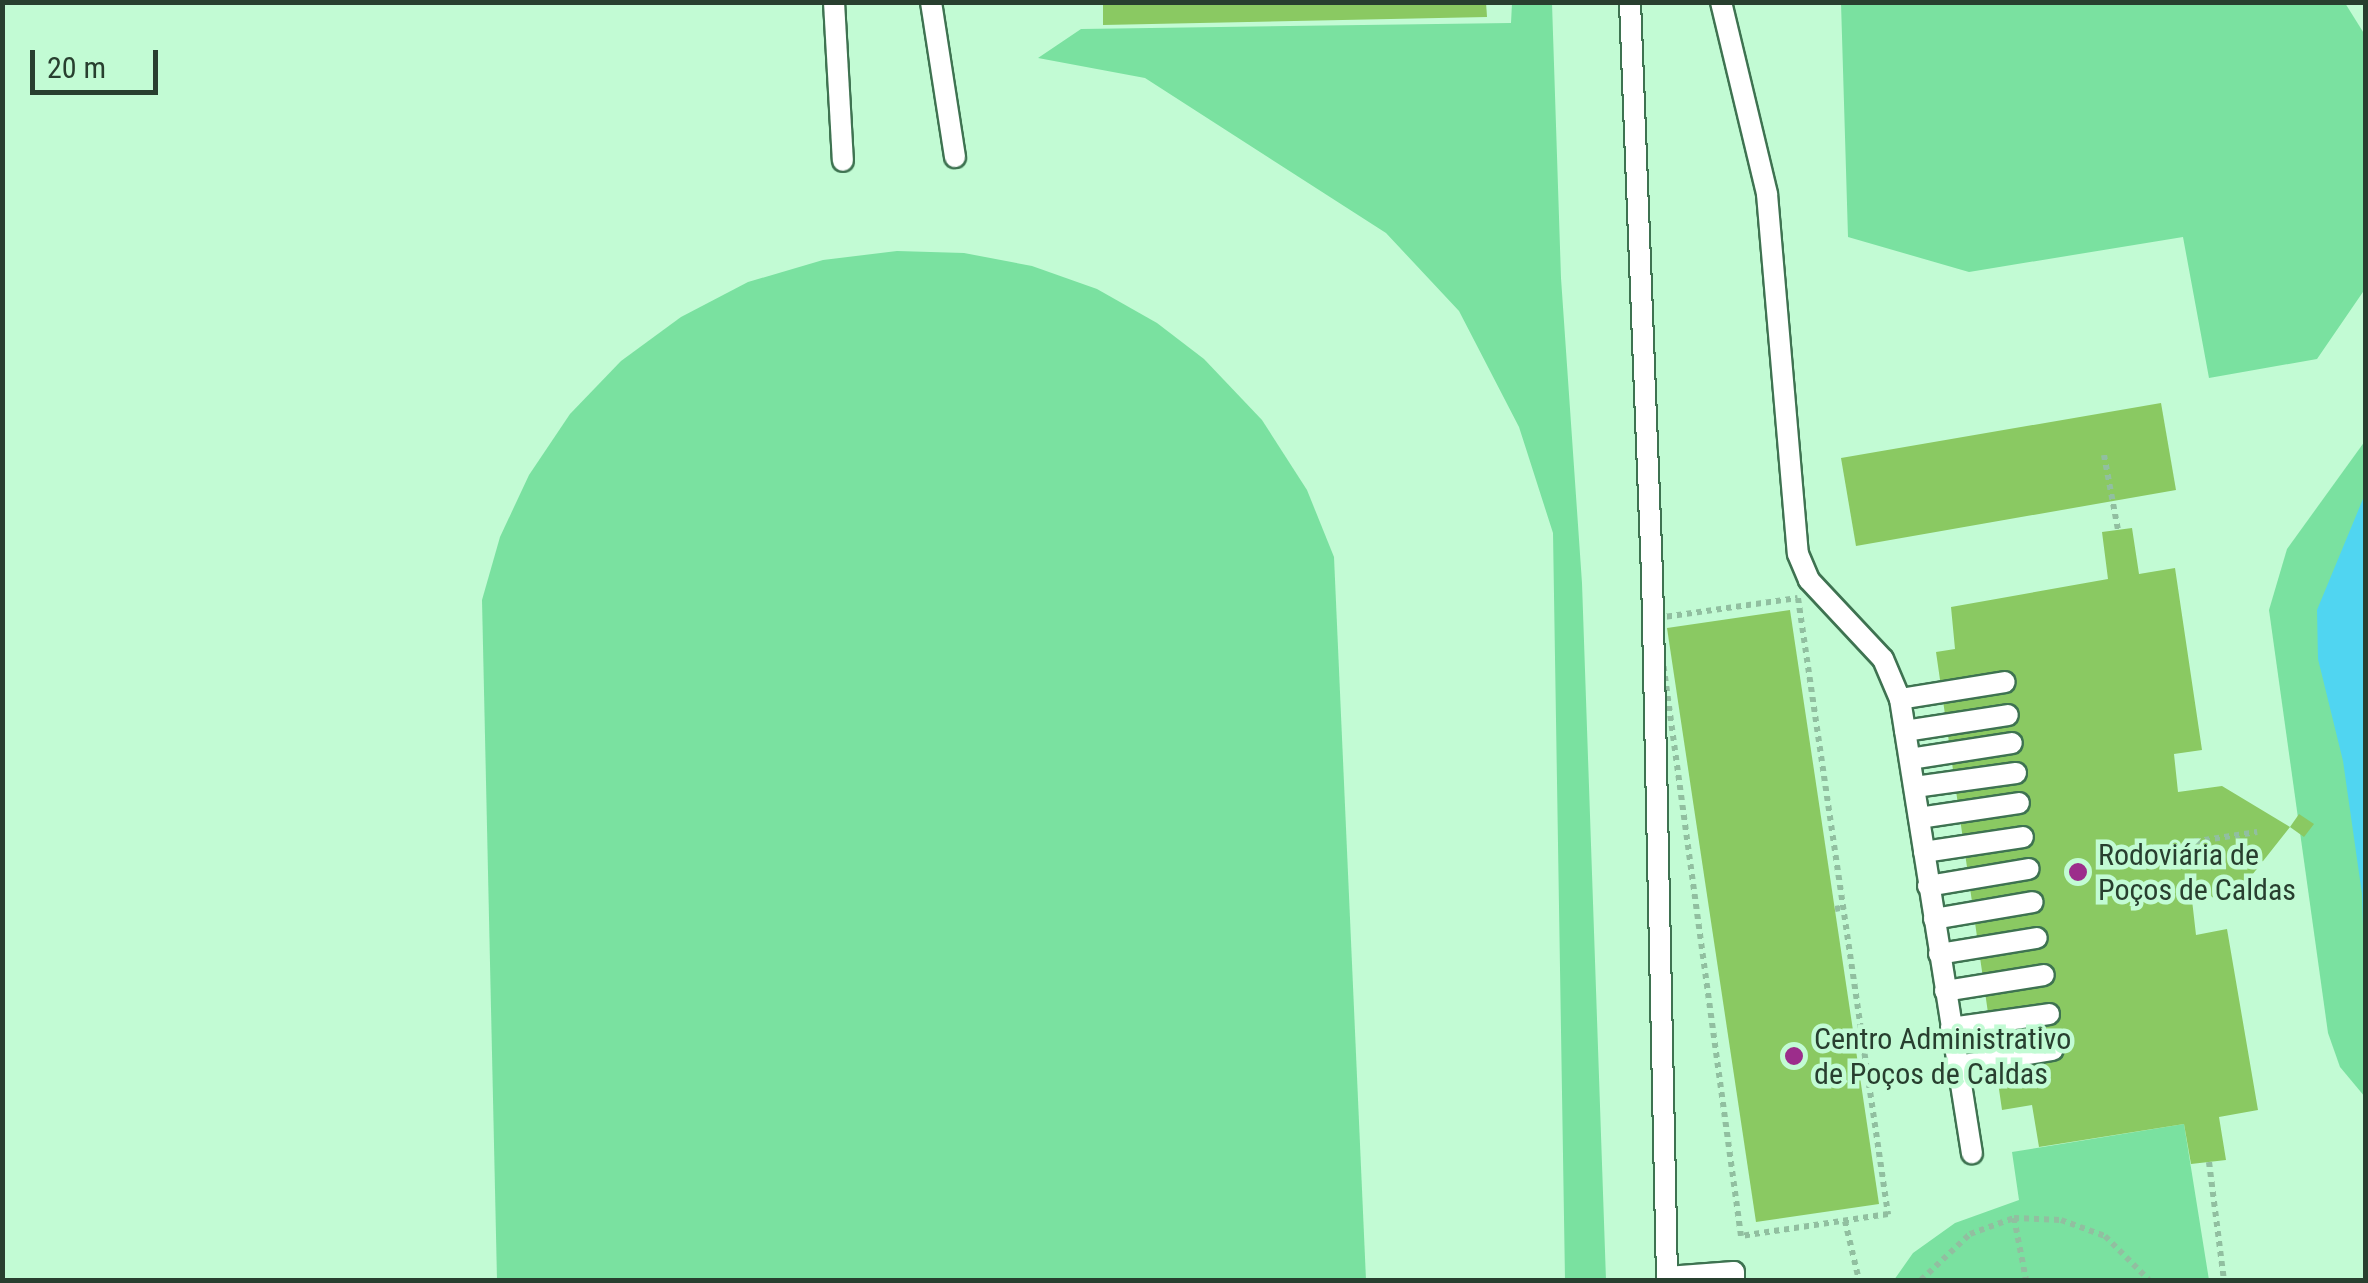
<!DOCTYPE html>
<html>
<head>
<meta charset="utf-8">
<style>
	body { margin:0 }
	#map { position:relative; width:2368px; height:1283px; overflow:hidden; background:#c2fbd4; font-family:"Roboto Condensed",sans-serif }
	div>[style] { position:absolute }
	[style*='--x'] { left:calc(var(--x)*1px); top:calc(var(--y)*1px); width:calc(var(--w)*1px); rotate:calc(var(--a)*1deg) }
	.green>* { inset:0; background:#7ae1a0 }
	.water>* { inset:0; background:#50d5f1 }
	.building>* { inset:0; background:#8ac962 }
	.path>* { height:6px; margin-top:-3px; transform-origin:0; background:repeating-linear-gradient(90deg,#91bfa0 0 5px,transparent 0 10px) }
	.roads { filter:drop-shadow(2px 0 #3e7351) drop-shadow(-2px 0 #3e7351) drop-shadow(0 2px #3e7351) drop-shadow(0 -2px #3e7351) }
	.service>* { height:20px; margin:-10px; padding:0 10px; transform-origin:10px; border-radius:10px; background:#fff }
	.dots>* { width:28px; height:28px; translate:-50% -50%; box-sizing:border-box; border:5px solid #c2fbd4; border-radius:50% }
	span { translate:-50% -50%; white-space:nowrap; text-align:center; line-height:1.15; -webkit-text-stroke:9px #c2fbd4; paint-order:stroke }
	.poi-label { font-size:30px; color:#283f2f }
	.left { translate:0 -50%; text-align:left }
	.frame { position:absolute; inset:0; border:5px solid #283f2f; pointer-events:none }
	.scale { position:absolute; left:30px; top:50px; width:128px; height:45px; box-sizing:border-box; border:5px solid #283f2f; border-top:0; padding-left:12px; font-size:30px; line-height:35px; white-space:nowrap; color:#283f2f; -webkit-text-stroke:8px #c2fbd4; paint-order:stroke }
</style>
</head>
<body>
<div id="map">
	<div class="green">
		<i style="clip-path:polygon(1512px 3px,1552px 3px,1561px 278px,1582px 583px,1606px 1280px,1565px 1280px,1553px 533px,1519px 427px,1459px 311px,1386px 233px,1145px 78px,1038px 58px,1081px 29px,1511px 23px)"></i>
		<i style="clip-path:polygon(1841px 3px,2345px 3px,2365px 35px,2365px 289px,2317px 359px,2209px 378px,2183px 237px,1969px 272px,1848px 237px)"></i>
		<i style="clip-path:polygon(897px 251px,964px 253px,1032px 266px,1097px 289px,1157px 323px,1204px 359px,1262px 420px,1307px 490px,1334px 557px,1366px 1280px,497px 1280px,482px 600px,500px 537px,529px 475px,570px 414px,621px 361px,681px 317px,748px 282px,823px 260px)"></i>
		<i style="clip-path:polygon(2365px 441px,2365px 1097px,2340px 1067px,2328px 1033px,2269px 610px,2287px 549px)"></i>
		<i style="clip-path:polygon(2184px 1124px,2209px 1280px,1894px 1280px,1913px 1253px,1955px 1223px,2019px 1200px,2012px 1152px)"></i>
	</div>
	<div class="water">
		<i style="clip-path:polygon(2365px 494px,2365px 990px,2362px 894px,2343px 761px,2318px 659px,2317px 610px)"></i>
	</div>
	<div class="building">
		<i style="clip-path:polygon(1103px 2px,1486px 2px,1487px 17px,1103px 25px)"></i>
		<i style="clip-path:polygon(2161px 403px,2176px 490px,1856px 546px,1841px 458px)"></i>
		<i style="clip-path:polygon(2132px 528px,2139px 574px,2175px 568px,2202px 750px,2174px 754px,2178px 792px,2222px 786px,2290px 827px,2237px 894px,2192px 900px,2196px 935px,2227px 929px,2258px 1110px,2219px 1117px,2226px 1160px,2191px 1164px,2184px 1124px,2039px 1147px,2032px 1105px,2002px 1110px,1936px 652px,1955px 649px,1951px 607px,2108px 579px,2102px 532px)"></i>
		<i style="clip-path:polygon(1790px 610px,1879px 1204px,1756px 1222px,1667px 628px)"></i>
		<i style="clip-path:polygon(2299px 814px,2314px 824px,2304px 837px,2290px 827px)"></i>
	</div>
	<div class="path">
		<i style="--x:2104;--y:455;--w:76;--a:79.4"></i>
		<i style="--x:1798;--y:598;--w:623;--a:81.69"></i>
		<i style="--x:1888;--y:1214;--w:149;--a:171.5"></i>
		<i style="--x:1741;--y:1236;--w:624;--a:-97.74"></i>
		<i style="--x:1657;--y:618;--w:142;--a:-8.1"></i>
		<i style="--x:2185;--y:843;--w:73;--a:-8.7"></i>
		<i style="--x:1835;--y:909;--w:10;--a:-11"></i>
		<i style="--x:2209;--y:1162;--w:119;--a:82.8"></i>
		<i style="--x:2014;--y:1218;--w:63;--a:79"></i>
		<i style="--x:1845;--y:1221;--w:61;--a:76.7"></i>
		<i style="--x:1921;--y:1280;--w:67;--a:-43.2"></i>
		<i style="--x:1970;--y:1234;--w:47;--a:-20"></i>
		<i style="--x:2014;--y:1218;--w:47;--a:2.4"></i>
		<i style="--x:2061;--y:1220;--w:47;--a:20"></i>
		<i style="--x:2105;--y:1236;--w:62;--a:45"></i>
	</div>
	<div class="roads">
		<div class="service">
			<i style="--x:834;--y:2;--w:159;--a:86.8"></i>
			<i style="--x:931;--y:2;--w:157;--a:81.2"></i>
			<i style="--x:1630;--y:2;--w:572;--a:87.8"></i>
			<i style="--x:1652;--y:574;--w:706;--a:88.78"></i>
			<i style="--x:1721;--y:2;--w:197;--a:76.5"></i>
			<i style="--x:1767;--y:194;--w:361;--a:85.1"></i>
			<i style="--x:1798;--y:554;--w:28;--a:67"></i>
			<i style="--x:1809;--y:580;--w:108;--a:46.9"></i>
			<i style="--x:1883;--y:659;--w:43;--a:67"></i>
			<i style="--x:1900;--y:699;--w:460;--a:81"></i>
			<i style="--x:1900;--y:699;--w:106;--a:-9.2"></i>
			<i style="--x:1905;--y:731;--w:104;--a:-8.8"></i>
			<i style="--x:1910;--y:759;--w:103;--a:-8.9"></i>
			<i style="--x:1915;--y:787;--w:102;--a:-7.9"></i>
			<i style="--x:1919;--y:818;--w:101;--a:-8.5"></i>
			<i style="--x:1924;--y:852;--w:100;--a:-8.6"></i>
			<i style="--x:1928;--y:886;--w:102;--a:-9.6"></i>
			<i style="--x:1934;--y:919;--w:100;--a:-9.7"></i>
			<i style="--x:1939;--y:954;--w:99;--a:-9.3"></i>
			<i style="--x:1945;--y:991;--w:100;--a:-9.2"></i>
			<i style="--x:1951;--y:1028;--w:99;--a:-8.1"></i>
			<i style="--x:1957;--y:1066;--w:97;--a:-9.5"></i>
			<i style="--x:1667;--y:1277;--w:67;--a:-4.3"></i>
			<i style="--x:1734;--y:1272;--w:8;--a:90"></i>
		</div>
	</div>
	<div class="dots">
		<i style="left:2078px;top:872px;background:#9c2d8b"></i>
		<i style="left:1794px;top:1056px;background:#9c2d8b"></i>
	</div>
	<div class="poi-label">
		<span class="left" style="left:2098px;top:872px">Rodoviária de<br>Poços de Caldas</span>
		<span class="left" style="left:1814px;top:1056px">Centro Administrativo<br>de Poços de Caldas</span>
	</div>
	<div class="frame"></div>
	<div class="scale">20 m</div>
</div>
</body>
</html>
